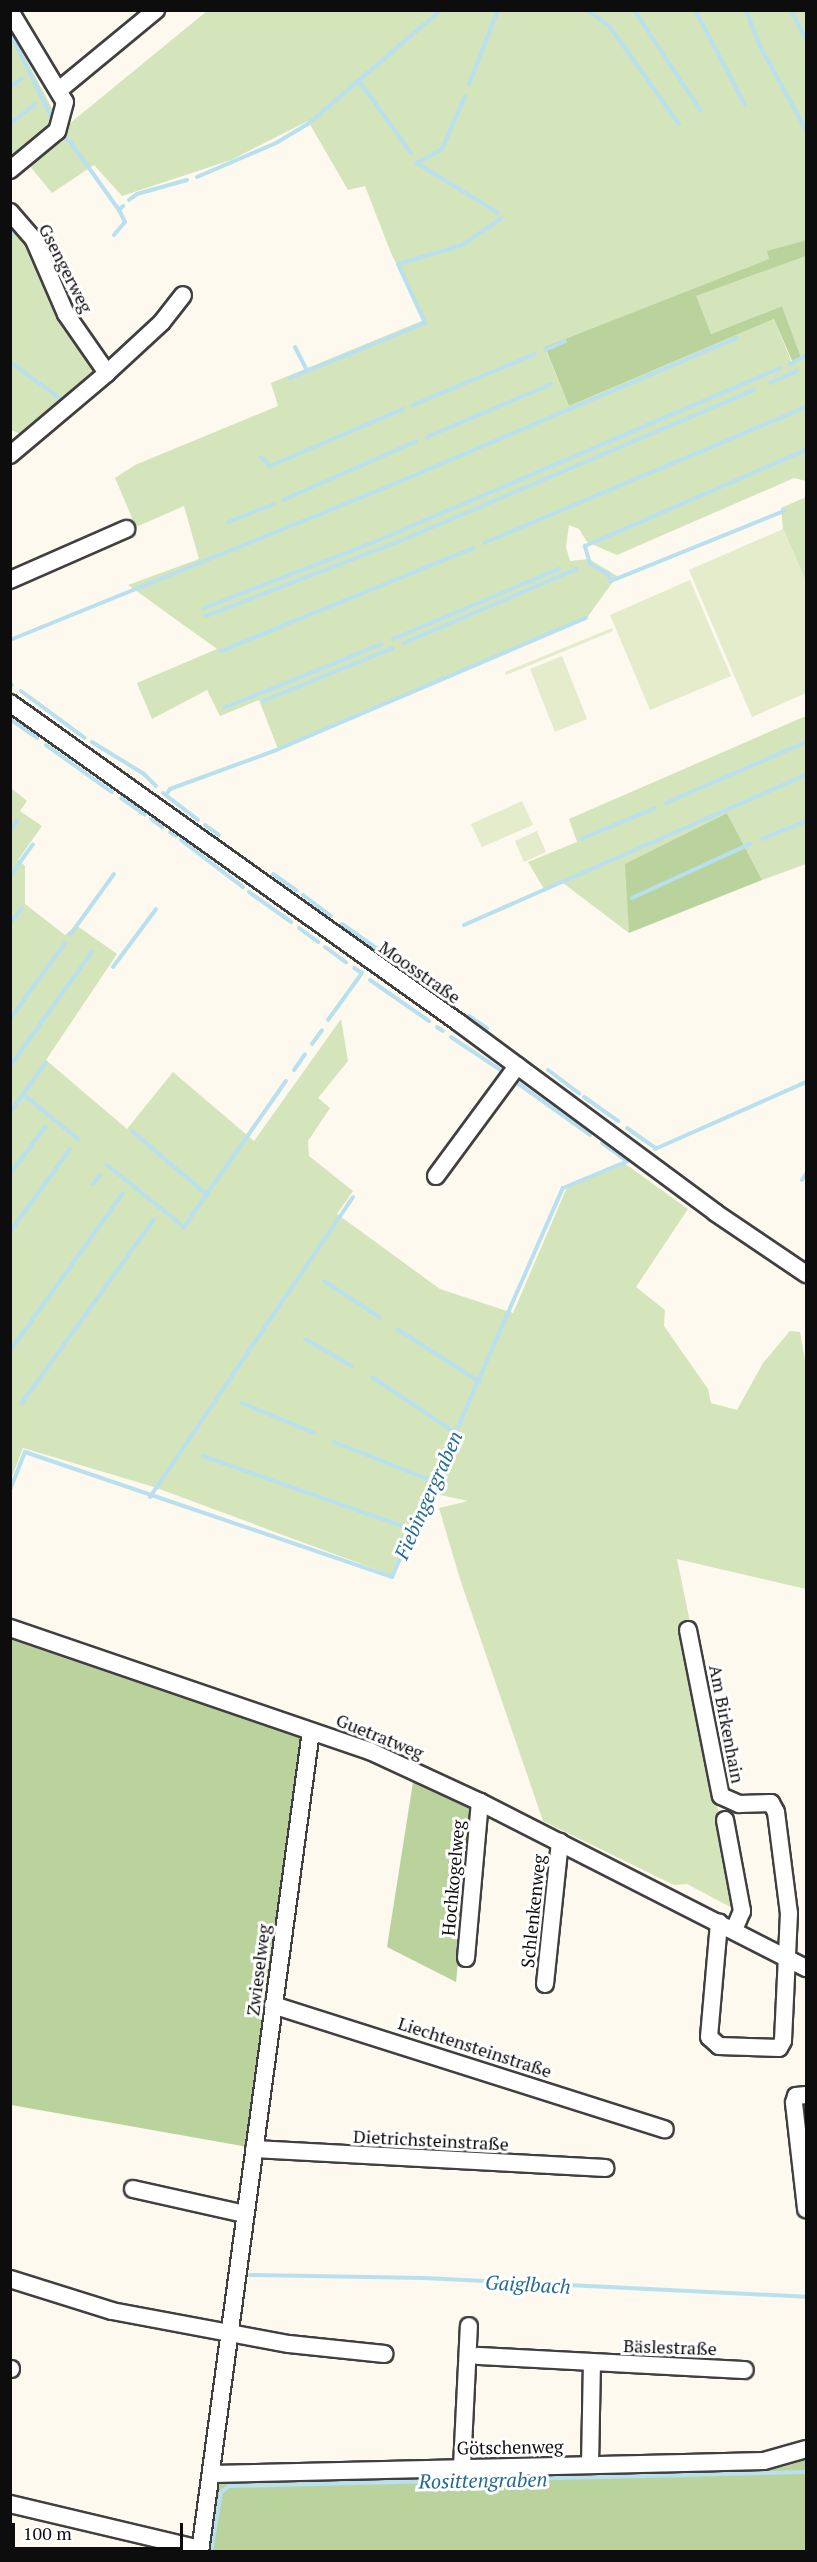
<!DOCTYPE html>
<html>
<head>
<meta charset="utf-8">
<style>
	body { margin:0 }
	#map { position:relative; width:817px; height:2562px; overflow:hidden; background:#fdf9ee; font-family:"PT Serif",serif }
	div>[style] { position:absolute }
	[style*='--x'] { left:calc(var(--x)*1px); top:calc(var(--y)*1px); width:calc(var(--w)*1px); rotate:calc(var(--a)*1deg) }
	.green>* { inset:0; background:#d4e4bb }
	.forest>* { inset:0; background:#bad39d }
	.pitch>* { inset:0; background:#e4eccc }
	.stream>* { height:4px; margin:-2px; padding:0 2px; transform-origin:2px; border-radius:2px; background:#b8e0ef }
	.roads { filter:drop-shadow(2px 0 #404040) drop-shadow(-2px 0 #404040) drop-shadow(0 2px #404040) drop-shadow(0 -2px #404040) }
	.minor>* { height:16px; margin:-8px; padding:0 8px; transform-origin:8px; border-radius:8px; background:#fff }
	span { translate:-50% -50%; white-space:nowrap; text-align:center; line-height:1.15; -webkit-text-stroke:6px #fff; paint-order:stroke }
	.street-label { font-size:18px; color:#0d0d0d }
	.water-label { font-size:20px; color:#246b91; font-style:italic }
	.frame { position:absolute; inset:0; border:12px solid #0d0d0d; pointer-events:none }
	.scale { position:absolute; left:12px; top:2523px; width:171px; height:27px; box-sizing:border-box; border:3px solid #0d0d0d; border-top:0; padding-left:8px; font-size:18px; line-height:21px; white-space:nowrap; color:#0d0d0d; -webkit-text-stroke:4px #fff; paint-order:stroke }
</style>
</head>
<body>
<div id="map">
	<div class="green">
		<i style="clip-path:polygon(207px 11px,806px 11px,806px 240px,768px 251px,770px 259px,545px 348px,569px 406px,774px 319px,792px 363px,802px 360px,782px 306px,711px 334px,695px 296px,806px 256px,806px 481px,794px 478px,617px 555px,587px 542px,579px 529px,569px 525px,566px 547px,570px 561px,589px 559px,617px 576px,586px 619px,278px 749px,259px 700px,220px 716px,207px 690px,152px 719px,137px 683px,217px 649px,128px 585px,199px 559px,184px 506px,136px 527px,115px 478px,135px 465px,278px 406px,271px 383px,424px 320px,391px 253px,365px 186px,348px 190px,308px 121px,231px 160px,122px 196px,94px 165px,52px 193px,19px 153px,11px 159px,10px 29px,63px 129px)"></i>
		<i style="clip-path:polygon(10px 217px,100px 369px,23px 435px,11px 430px)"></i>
		<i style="clip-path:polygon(806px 497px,806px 582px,783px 529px,781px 508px)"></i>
		<i style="clip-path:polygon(806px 716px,806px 864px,762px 880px,727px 813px,626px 864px,629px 933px,563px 883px,544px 889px,528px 862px,577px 842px,569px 819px)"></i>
		<i style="clip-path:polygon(11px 788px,27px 801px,20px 811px,42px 826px,18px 860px,25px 866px,25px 904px,65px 935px,76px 925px,117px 954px,46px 1060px,127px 1129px,173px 1072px,254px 1141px,341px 1019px,348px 1061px,318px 1098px,330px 1108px,308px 1141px,309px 1156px,353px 1191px,337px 1214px,440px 1289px,513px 1313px,568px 1185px,624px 1163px,688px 1209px,636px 1287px,665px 1310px,664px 1326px,708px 1389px,711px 1403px,737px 1410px,763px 1363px,790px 1331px,800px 1332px,806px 1366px,806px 1589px,677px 1559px,691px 1627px,682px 1630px,738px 1911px,687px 1884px,674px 1885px,543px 1821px,460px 1579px,439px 1508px,468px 1501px,427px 1492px,391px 1575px,154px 1487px,23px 1448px,11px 1479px)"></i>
	</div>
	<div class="forest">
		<i style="clip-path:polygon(806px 240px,806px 256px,696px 296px,711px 334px,782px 306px,802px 360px,793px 363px,774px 319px,569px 406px,545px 347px,769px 259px,767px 251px)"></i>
		<i style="clip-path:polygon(727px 813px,762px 880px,629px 933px,625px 864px)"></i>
		<i style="clip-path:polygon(10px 1634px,304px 1738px,248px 2147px,11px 2105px)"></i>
		<i style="clip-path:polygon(413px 1782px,474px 1809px,456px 1982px,387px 1947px)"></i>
		<i style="clip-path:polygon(806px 2460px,806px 2551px,207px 2552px,218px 2481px,782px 2467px)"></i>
	</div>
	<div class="pitch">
		<i style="clip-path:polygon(783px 529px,806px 582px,806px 693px,752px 717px,689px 570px)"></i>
		<i style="clip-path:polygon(690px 580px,731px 676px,650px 710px,610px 615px)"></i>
		<i style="clip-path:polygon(612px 628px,613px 631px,506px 675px,505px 672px)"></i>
		<i style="clip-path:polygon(562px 656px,587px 719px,555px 732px,530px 669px)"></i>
		<i style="clip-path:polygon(522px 801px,533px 825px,482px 847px,471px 824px)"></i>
		<i style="clip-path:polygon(537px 831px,546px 852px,524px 862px,515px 841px)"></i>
	</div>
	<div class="stream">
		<i style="--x:587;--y:10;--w:29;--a:36"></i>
		<i style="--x:610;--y:27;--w:119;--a:54.6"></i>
		<i style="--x:634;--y:10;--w:121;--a:56.4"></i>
		<i style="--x:695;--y:10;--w:107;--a:62.2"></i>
		<i style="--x:746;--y:10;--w:39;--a:69"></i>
		<i style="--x:760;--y:46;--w:96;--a:61.3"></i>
		<i style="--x:791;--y:10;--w:33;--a:63"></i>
		<i style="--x:10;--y:32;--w:98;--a:64"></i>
		<i style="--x:359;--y:81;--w:89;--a:54.2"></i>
		<i style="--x:469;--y:84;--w:79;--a:-68.6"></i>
		<i style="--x:10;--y:87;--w:14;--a:-36"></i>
		<i style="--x:465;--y:96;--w:58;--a:113.5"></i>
		<i style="--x:442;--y:149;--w:29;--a:151"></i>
		<i style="--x:417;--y:163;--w:95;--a:31.7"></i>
		<i style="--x:10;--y:124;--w:32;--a:-39"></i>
		<i style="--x:60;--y:137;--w:9;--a:18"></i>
		<i style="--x:69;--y:140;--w:86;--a:54.5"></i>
		<i style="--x:119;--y:210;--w:6;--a:-45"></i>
		<i style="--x:197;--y:177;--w:86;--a:-23.3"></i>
		<i style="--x:276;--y:143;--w:37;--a:-31"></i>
		<i style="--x:308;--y:124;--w:175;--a:-40.6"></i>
		<i style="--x:129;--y:200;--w:10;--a:-37"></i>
		<i style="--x:137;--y:194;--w:52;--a:-15.6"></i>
		<i style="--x:114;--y:235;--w:17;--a:-50"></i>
		<i style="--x:125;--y:222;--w:13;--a:-117"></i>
		<i style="--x:10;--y:237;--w:7;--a:-34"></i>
		<i style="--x:295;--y:347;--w:27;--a:63"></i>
		<i style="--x:545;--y:350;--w:22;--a:-24"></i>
		<i style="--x:10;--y:362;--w:63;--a:36"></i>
		<i style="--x:61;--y:399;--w:5;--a:90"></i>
		<i style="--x:790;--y:364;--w:18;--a:-27"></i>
		<i style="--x:290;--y:378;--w:146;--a:-22.2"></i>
		<i style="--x:425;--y:323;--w:65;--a:-114.6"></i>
		<i style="--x:398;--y:264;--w:67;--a:-16.5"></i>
		<i style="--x:462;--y:245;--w:48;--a:-34"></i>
		<i style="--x:770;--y:383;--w:30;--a:-24"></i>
		<i style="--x:413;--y:405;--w:132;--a:-22.7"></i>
		<i style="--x:427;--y:437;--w:135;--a:-23.1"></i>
		<i style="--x:261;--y:457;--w:13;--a:45"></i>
		<i style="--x:270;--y:466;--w:145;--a:-23.2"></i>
		<i style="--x:283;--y:500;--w:146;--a:-23.8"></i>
		<i style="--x:784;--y:511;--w:187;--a:158"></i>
		<i style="--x:611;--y:581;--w:8;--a:-113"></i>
		<i style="--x:608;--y:574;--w:21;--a:-151"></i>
		<i style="--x:590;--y:564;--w:19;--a:-106"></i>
		<i style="--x:585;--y:546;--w:241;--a:-23.5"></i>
		<i style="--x:228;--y:522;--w:49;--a:-21.4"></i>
		<i style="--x:484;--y:543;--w:350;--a:-22.9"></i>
		<i style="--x:204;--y:608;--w:188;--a:-21.2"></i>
		<i style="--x:379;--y:540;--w:436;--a:-23.2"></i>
		<i style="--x:206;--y:616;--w:200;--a:-21.1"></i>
		<i style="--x:393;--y:544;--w:392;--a:-23.1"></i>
		<i style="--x:393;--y:639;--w:180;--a:-22.9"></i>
		<i style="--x:10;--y:640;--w:407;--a:-22.1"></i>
		<i style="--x:387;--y:487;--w:380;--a:-23.1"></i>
		<i style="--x:404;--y:643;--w:188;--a:-23.2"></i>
		<i style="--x:221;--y:651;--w:272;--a:-22.2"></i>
		<i style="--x:10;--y:684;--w:2;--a:27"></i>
		<i style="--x:21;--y:691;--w:79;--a:36.3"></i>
		<i style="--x:263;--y:701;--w:140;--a:-22.2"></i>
		<i style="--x:224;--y:708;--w:170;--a:-22.1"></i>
		<i style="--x:10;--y:719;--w:33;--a:35"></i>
		<i style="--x:92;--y:742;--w:61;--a:31.6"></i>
		<i style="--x:144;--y:774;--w:17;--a:45"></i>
		<i style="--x:46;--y:745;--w:81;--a:35.5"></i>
		<i style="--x:163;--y:793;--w:44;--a:37.6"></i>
		<i style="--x:166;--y:795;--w:7;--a:-56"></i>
		<i style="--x:170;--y:789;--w:111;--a:-20.1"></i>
		<i style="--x:274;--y:751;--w:339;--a:-23.1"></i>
		<i style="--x:121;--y:798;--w:29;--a:35"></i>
		<i style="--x:666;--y:803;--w:153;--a:-23.5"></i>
		<i style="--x:151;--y:819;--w:14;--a:36"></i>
		<i style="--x:205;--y:825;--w:17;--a:36"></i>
		<i style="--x:10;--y:831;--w:12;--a:-55"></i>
		<i style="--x:170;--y:832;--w:7;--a:34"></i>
		<i style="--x:581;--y:839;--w:80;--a:-22.7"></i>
		<i style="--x:762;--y:839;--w:48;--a:-22.2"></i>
		<i style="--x:181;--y:840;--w:78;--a:37.2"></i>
		<i style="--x:273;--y:874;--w:29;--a:35"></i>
		<i style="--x:10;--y:876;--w:39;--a:-54"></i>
		<i style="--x:249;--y:892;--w:52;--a:35.5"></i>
		<i style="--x:303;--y:895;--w:35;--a:37"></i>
		<i style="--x:632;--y:898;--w:130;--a:-24.6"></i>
		<i style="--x:10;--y:923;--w:18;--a:-52"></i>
		<i style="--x:342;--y:924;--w:62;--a:35.2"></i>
		<i style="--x:464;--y:925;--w:373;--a:-23.7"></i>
		<i style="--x:299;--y:928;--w:24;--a:36"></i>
		<i style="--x:70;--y:935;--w:75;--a:-54.2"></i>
		<i style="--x:325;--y:947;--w:26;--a:36"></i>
		<i style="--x:400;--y:966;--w:14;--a:34"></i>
		<i style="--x:113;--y:967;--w:72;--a:-53.4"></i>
		<i style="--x:370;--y:980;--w:72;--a:34.8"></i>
		<i style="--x:420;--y:980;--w:42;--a:36.3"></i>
		<i style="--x:469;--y:1016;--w:22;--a:34"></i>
		<i style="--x:10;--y:1019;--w:94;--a:-54.1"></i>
		<i style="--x:328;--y:1020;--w:58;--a:-54.1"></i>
		<i style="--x:362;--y:973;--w:9;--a:-148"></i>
		<i style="--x:437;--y:1027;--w:7;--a:34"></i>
		<i style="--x:451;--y:1037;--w:61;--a:33.7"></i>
		<i style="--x:312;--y:1044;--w:17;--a:-54"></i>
		<i style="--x:10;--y:1066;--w:140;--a:-54.3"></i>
		<i style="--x:294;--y:1070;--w:19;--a:-55"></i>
		<i style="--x:548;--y:1070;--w:39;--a:37"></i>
		<i style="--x:516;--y:1082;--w:91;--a:35.6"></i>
		<i style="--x:24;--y:1095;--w:70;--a:39.2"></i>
		<i style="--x:584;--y:1097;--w:42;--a:35.2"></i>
		<i style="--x:10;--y:1113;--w:62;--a:-54.8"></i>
		<i style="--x:627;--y:1128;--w:35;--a:35"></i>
		<i style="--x:132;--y:1131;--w:97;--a:40.4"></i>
		<i style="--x:602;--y:1143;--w:31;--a:36"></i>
		<i style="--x:655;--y:1149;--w:165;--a:-23.9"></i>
		<i style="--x:107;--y:1165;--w:99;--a:38.8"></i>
		<i style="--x:184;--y:1227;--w:178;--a:-55.1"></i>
		<i style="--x:10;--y:1174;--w:59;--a:-53.3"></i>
		<i style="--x:802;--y:1180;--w:7;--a:-56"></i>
		<i style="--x:93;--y:1184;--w:11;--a:-52"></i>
		<i style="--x:10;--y:1232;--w:102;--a:-54.1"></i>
		<i style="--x:324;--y:1281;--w:66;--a:33.2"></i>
		<i style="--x:397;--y:1329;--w:98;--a:32.6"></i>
		<i style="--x:305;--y:1339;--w:54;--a:29.9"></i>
		<i style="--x:10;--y:1351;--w:194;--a:-54.4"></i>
		<i style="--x:372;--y:1377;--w:101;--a:33.7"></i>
		<i style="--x:22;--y:1403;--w:226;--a:-54.3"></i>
		<i style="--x:242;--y:1403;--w:78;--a:22.6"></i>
		<i style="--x:334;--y:1442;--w:109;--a:21.6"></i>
		<i style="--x:203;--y:1456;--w:223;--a:19.4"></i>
		<i style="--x:10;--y:1490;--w:41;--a:-68.5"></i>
		<i style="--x:25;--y:1452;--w:388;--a:18.8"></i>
		<i style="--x:392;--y:1577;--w:425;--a:-66.3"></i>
		<i style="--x:563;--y:1188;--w:76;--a:-22.5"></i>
		<i style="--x:150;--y:1497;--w:362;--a:-55.9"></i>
		<i style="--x:250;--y:2275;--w:174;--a:1"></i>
		<i style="--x:424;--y:2278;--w:382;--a:2.8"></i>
		<i style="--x:211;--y:2552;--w:61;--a:-80.5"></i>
		<i style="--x:221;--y:2492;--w:10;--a:-37"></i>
		<i style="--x:229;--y:2486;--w:577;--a:-1.39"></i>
	</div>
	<div class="roads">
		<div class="minor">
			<i style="--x:10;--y:11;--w:106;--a:58.9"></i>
			<i style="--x:65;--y:102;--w:30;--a:105"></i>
			<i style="--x:57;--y:131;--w:61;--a:140.3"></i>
			<i style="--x:59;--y:90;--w:126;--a:-39.5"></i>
			<i style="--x:10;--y:212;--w:37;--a:49"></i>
			<i style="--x:34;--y:240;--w:81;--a:66.6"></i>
			<i style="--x:66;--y:314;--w:72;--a:55.2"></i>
			<i style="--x:10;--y:455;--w:127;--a:-40.2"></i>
			<i style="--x:107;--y:373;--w:75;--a:-42.8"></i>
			<i style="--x:162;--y:322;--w:34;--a:-52"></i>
			<i style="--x:10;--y:580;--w:127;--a:-23.7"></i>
			<i style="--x:10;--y:703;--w:550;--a:35.45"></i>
			<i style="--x:458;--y:1022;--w:321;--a:36.5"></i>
			<i style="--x:716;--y:1213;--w:109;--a:34.1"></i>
			<i style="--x:436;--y:1176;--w:137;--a:-53.6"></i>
			<i style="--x:10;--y:1628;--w:380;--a:18.9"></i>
			<i style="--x:370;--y:1751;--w:121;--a:24.9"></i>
			<i style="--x:480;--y:1802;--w:366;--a:27"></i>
			<i style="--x:688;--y:1630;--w:169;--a:78.8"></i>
			<i style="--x:721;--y:1796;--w:20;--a:24"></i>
			<i style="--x:739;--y:1804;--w:32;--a:-2"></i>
			<i style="--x:771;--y:1803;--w:10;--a:61"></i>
			<i style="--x:776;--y:1812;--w:102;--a:82.7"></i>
			<i style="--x:789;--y:1913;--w:128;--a:92.7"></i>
			<i style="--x:783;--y:2041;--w:8;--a:120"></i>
			<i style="--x:779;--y:2048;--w:60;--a:-178.1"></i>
			<i style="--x:719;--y:2046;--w:13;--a:-138"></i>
			<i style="--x:709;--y:2037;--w:115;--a:-85"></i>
			<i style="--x:725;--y:1820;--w:93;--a:79.4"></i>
			<i style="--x:742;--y:1911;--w:21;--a:113"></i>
			<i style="--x:466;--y:1958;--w:157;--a:-84.9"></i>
			<i style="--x:545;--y:1984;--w:143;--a:-84"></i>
			<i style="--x:273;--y:2005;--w:411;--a:17.6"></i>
			<i style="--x:806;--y:2095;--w:10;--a:174"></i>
			<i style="--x:796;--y:2096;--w:7;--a:106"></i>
			<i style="--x:794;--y:2103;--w:107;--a:83.5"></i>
			<i style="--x:254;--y:2149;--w:352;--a:3.1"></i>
			<i style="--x:133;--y:2189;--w:115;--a:12.6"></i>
			<i style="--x:10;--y:2279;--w:107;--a:17.4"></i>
			<i style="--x:112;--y:2311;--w:180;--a:10.6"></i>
			<i style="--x:289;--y:2344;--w:96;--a:6"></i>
			<i style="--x:478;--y:2356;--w:267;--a:3"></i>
			<i style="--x:10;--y:2369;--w:1;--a:0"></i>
			<i style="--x:590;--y:2465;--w:101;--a:-88.9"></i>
			<i style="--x:462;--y:2467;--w:141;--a:-87.2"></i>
			<i style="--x:213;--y:2474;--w:551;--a:-1.35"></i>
			<i style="--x:764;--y:2461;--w:44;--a:-15.9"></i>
			<i style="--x:10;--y:2504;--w:195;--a:13.3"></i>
			<i style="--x:200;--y:2552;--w:828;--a:-82.3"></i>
		</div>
	</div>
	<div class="street-label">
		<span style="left:66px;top:268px;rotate:63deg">Gsengerweg</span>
		<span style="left:420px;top:972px;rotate:35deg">Moosstraße</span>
		<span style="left:727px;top:1724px;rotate:79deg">Am Birkenhain</span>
		<span style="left:380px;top:1736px;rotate:22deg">Guetratweg</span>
		<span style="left:453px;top:1878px;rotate:-85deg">Hochkogelweg</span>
		<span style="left:533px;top:1911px;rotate:-84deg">Schlenkenweg</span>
		<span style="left:258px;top:1970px;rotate:-83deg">Zwieselweg</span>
		<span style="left:475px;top:2047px;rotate:18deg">Liechtensteinstraße</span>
		<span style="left:431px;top:2140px;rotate:3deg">Dietrichsteinstraße</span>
		<span style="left:670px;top:2347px;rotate:2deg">Bäslestraße</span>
		<span style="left:510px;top:2447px;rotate:-1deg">Götschenweg</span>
	</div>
	<div class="water-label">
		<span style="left:428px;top:1495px;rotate:-66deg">Fiebingergraben</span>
		<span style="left:528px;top:2284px;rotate:3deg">Gaiglbach</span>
		<span style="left:483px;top:2480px;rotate:-1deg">Rosittengraben</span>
	</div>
	<div class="frame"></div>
	<div class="scale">100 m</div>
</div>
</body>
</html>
